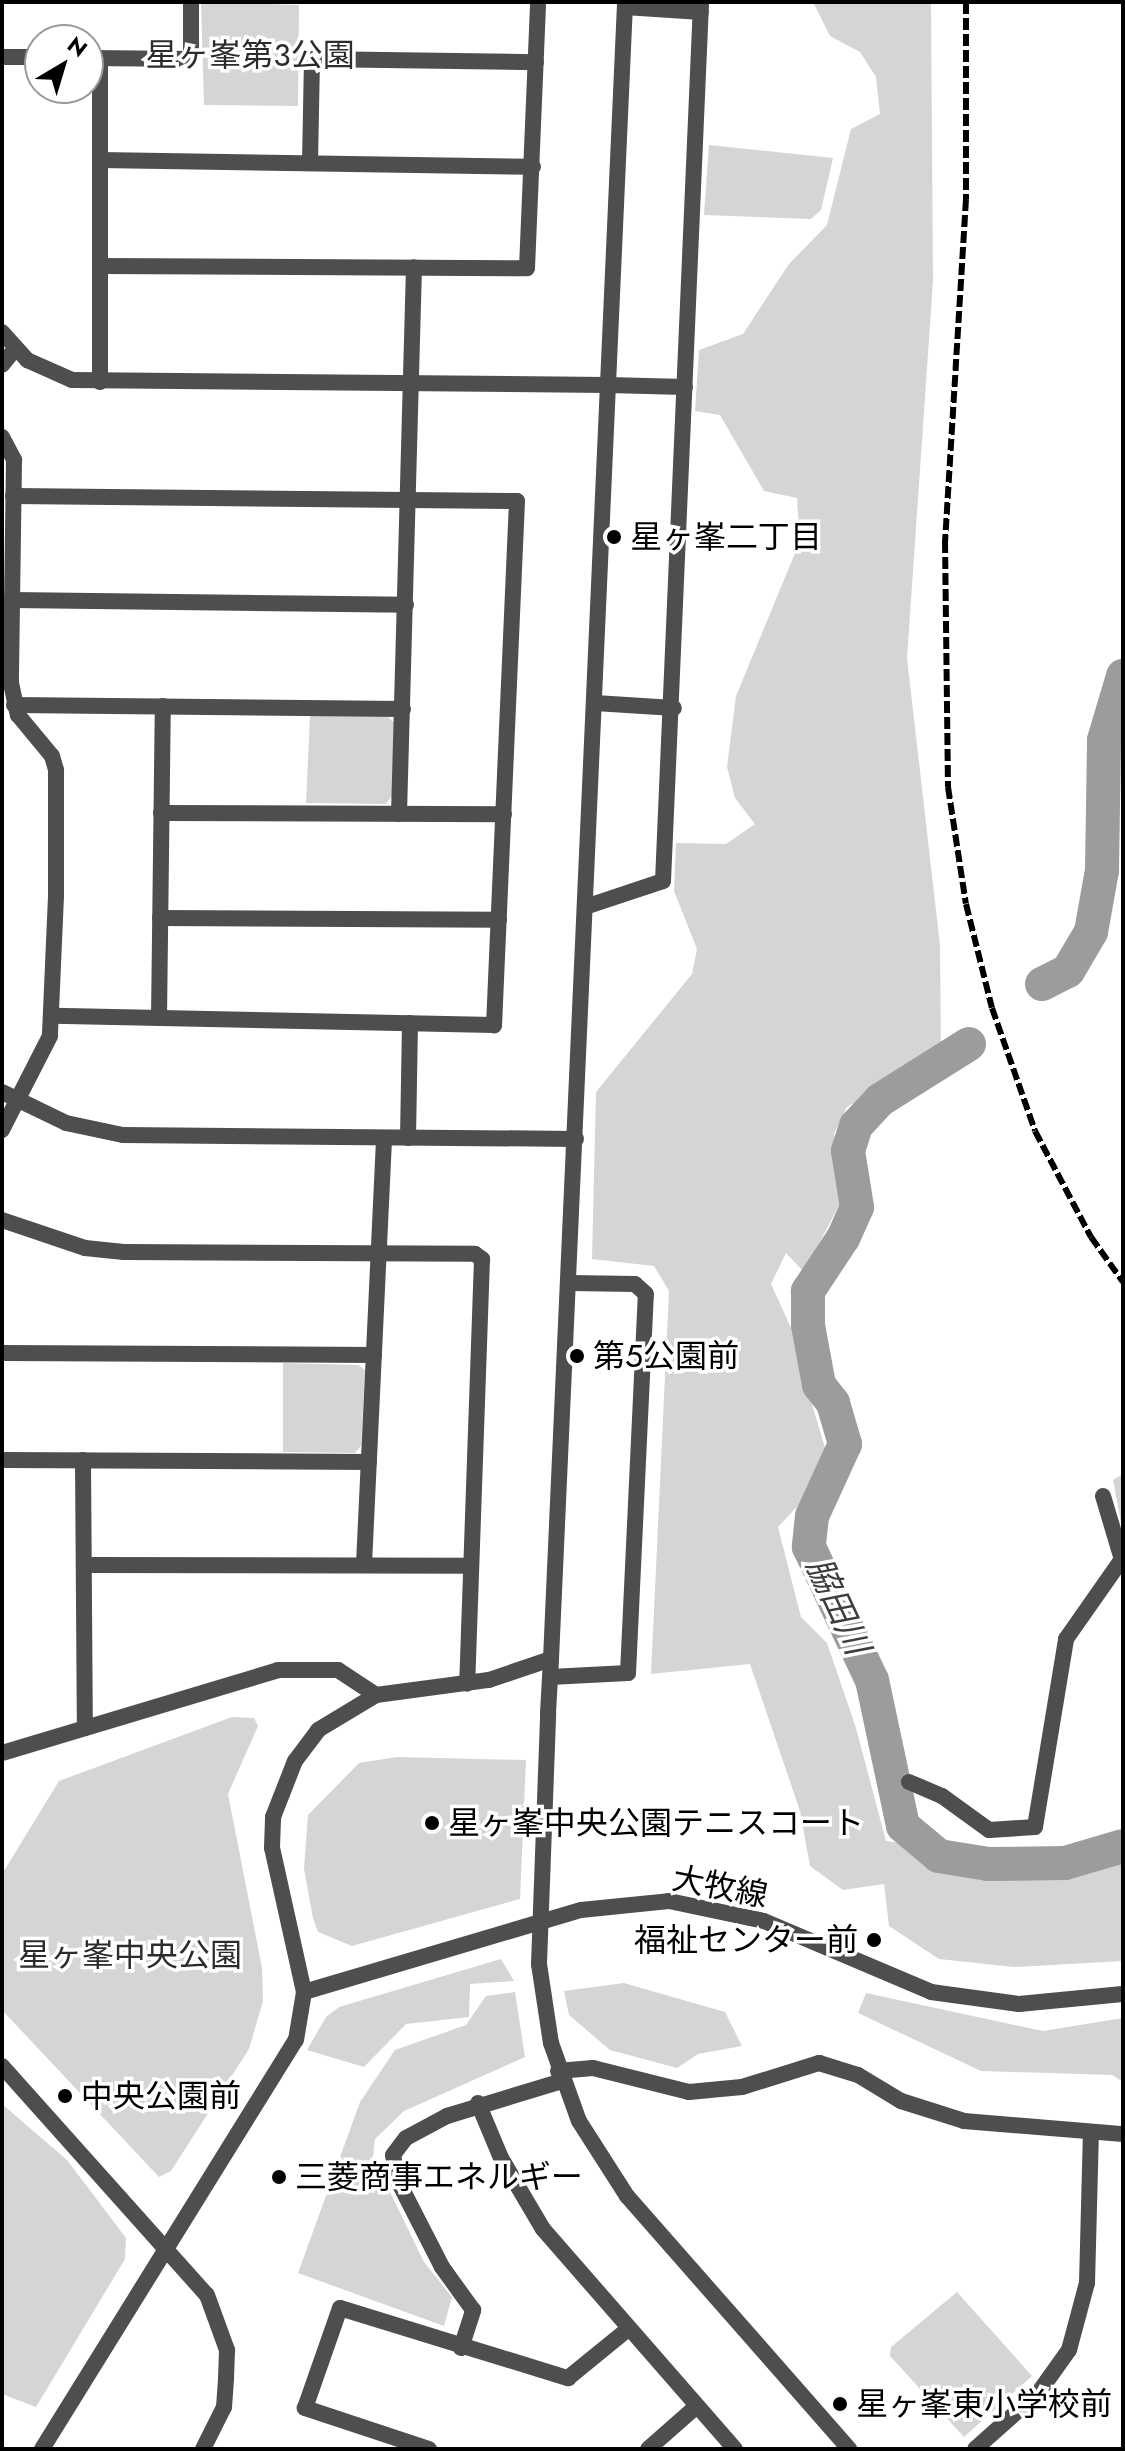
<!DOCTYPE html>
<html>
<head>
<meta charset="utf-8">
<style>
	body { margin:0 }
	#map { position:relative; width:1125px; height:2451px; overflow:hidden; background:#fff; font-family:Jost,"Noto Sans JP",sans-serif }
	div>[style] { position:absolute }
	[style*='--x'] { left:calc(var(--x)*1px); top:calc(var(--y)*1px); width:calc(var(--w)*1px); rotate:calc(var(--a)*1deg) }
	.green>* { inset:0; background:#d5d5d5 }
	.river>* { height:34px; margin:-17px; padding:0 17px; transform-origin:17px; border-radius:17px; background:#9c9c9c }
	.minor>* { height:16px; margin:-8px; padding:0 8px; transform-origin:8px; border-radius:8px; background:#4e4e4e }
	.tertiary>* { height:16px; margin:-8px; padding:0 8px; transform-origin:8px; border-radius:8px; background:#4e4e4e }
	.rail>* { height:6px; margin-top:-3px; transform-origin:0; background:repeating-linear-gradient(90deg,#000 0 12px,transparent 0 16px) }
	.tertiary-bridge>* { height:16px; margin:-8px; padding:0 8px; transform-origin:8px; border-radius:8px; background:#4e4e4e }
	.dots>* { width:22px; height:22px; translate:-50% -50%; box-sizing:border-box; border:4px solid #fff; border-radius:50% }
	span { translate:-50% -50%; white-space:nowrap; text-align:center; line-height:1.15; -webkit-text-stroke:7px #fff; paint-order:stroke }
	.park-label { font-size:32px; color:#2c2c2c }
	.poi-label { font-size:32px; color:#000 }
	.left { translate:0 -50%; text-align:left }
	.right { translate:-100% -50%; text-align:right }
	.street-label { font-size:32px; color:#000 }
	.water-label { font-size:34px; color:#3d3d3d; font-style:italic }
	.frame { position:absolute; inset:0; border:4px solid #000; pointer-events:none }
	.north { position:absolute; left:24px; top:24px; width:80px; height:80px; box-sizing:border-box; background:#fff; border:2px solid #999; border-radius:50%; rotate:38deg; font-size:22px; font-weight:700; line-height:32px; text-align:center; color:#000 }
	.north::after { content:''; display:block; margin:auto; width:28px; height:36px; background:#000; clip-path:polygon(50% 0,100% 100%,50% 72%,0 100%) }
</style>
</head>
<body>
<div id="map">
	<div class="green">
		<i style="clip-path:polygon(201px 2px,299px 5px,298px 106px,204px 105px)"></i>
		<i style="clip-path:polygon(813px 2px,931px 2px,933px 281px,907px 658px,940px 945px,941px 1052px,847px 1107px,834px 1134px,846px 1192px,804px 1272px,786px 1253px,771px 1284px,802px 1352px,804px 1378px,826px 1451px,807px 1496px,778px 1527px,801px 1617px,827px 1643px,856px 1728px,886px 1841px,1047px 1863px,1123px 1834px,1123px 1961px,1014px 1967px,939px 1959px,889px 1926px,884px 1884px,843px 1890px,810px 1866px,800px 1811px,750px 1664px,651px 1674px,669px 1291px,654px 1266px,592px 1259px,596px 1092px,692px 974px,697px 949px,674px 891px,676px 843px,726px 844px,755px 824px,735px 798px,727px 767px,736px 696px,800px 541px,797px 498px,764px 491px,720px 415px,695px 411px,699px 350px,743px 334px,789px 264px,827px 225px,851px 129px,880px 114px,876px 77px,860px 52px,830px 36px)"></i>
		<i style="clip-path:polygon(709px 145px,833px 158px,821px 210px,811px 219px,704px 215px)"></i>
		<i style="clip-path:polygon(310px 716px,387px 716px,394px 722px,392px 796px,386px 804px,306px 803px)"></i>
		<i style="clip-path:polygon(283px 1363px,358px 1365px,365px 1370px,361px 1446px,355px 1453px,283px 1452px)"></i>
		<i style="clip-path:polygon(1123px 1474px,1123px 1533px,1113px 1480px)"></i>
		<i style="clip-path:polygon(232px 1717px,254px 1718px,258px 1726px,228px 1794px,262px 1968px,263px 2001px,249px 2049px,171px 2171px,159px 2177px,2px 2010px,2px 1874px,59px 1781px)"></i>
		<i style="clip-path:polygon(397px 1757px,526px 1760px,520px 1899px,352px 1946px,318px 1932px,313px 1918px,304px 1869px,308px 1815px,359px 1763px)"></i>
		<i style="clip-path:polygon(501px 1959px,514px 1981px,470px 1984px,469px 2017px,406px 2024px,364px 2067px,307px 2050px,326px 2017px,339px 2007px)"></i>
		<i style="clip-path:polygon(624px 1983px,725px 2012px,742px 2046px,698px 2054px,677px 2068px,610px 2050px,569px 2015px,564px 1991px)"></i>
		<i style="clip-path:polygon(515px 1992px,525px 2057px,404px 2111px,375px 2139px,373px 2157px,424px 2262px,452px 2297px,444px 2326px,298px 2273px,360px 2102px,395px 2050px,466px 2025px,486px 1996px)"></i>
		<i style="clip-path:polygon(866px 1993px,1043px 2031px,1123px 2018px,1123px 2082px,1112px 2075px,981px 2071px,858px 2013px)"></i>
		<i style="clip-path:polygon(2px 2104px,67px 2160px,126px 2238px,125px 2259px,36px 2407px,2px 2394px)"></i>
		<i style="clip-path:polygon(957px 2292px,1032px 2376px,964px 2437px,890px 2356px,891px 2347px)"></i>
	</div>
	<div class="river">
		<i style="--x:1042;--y:984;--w:29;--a:-27"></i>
		<i style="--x:1068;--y:971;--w:45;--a:-59.5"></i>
		<i style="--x:1091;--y:932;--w:63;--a:-79.9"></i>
		<i style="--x:1102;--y:870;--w:130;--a:-89.1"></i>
		<i style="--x:1104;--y:740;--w:67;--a:-73.5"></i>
		<i style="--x:969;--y:1044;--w:105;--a:147.8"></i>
		<i style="--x:880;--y:1100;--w:35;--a:133"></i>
		<i style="--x:856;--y:1126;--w:26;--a:108"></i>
		<i style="--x:848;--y:1151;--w:57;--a:80.9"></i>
		<i style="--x:857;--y:1207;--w:34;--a:114"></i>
		<i style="--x:843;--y:1238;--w:64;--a:123.4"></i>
		<i style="--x:808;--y:1291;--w:34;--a:90"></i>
		<i style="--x:808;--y:1325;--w:61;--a:79.6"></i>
		<i style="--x:819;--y:1385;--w:23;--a:52"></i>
		<i style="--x:833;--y:1403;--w:43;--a:73.7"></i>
		<i style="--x:845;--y:1444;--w:79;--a:114.6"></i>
		<i style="--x:812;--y:1516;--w:31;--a:96"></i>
		<i style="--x:809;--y:1547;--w:147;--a:64.7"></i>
		<i style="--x:872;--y:1680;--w:149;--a:78"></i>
		<i style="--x:903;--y:1826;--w:47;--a:39.8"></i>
		<i style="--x:939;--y:1856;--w:50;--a:9.3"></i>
		<i style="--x:988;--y:1864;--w:77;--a:-0.7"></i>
		<i style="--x:1065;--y:1863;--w:60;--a:-16.3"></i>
	</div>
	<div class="minor">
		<i style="--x:625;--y:7;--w:76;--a:3.8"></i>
		<i style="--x:2;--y:57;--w:38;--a:0"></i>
		<i style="--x:88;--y:58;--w:103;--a:0.6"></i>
		<i style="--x:191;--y:59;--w:57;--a:-90"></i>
		<i style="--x:100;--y:58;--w:324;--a:90"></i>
		<i style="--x:100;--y:160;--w:433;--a:0.9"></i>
		<i style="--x:310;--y:163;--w:104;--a:-88.9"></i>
		<i style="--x:312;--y:59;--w:224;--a:0.8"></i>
		<i style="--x:100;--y:266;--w:427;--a:0.3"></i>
		<i style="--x:527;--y:268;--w:266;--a:-87.6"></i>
		<i style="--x:2;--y:365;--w:19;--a:-51"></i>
		<i style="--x:608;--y:385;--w:77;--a:1.5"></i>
		<i style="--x:2;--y:437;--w:26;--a:62"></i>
		<i style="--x:14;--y:460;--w:223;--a:90.8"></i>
		<i style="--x:11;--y:683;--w:33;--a:78"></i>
		<i style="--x:18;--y:715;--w:53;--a:50.3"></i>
		<i style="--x:52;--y:756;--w:15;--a:74"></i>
		<i style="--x:56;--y:770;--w:126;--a:90"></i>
		<i style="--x:56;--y:896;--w:140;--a:92.5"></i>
		<i style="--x:50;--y:1036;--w:106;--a:117.1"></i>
		<i style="--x:13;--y:496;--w:504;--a:0.57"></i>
		<i style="--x:517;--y:501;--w:525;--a:92.51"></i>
		<i style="--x:494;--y:1025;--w:441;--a:-178.8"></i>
		<i style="--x:12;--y:600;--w:394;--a:0.7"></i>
		<i style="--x:595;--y:703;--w:79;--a:3.6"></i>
		<i style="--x:14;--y:705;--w:389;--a:0.6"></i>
		<i style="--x:161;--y:813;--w:343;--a:0.2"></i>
		<i style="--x:399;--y:814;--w:547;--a:-88.43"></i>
		<i style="--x:585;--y:907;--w:82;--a:-18.4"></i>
		<i style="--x:663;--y:881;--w:880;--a:-87.52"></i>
		<i style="--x:160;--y:918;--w:339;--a:0.3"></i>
		<i style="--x:159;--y:1018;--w:312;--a:-89.3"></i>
		<i style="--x:2;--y:1092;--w:71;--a:25.8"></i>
		<i style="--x:66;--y:1123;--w:58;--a:11.9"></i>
		<i style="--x:123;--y:1135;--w:453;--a:0.5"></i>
		<i style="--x:408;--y:1138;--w:115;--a:-89"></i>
		<i style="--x:2;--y:1220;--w:88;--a:18.6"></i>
		<i style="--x:85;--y:1248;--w:39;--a:6"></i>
		<i style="--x:124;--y:1252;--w:351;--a:0.3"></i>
		<i style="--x:475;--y:1254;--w:9;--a:36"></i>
		<i style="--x:482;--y:1259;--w:425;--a:92"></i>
		<i style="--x:2;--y:1353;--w:372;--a:0.3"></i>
		<i style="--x:2;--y:1460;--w:367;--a:0.3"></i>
		<i style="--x:83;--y:1460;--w:268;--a:89.6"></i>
		<i style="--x:1103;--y:1496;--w:70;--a:73.4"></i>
		<i style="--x:364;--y:1564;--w:426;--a:-87.3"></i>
		<i style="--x:84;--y:1565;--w:386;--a:0.1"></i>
		<i style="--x:550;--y:1677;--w:78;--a:-2.9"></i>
		<i style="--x:628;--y:1673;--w:379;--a:-87.3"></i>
		<i style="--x:646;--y:1294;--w:15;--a:-138"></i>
		<i style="--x:635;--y:1284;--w:65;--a:-179.1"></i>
		<i style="--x:2;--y:1753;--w:288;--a:-16.7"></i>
		<i style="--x:278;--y:1670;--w:60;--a:0"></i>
		<i style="--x:338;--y:1670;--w:45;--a:33.3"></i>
		<i style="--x:909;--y:1782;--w:36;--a:23"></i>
		<i style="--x:942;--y:1796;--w:58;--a:35.9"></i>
		<i style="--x:989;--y:1830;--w:46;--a:-3.7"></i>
		<i style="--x:1035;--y:1827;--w:191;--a:-80.6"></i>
		<i style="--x:1066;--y:1639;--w:94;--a:-55"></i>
		<i style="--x:558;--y:2071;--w:35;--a:-5"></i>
		<i style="--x:593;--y:2068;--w:99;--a:14"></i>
		<i style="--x:689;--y:2092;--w:53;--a:-5.4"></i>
		<i style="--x:742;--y:2087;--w:81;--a:-17.3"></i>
		<i style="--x:819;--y:2063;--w:41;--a:17.1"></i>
		<i style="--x:858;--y:2075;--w:50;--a:31.2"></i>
		<i style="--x:901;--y:2101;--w:66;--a:17.6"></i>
		<i style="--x:964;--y:2121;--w:160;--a:4.7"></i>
		<i style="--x:478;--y:2103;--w:60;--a:67.3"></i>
		<i style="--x:501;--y:2158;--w:82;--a:59.4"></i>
		<i style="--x:543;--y:2229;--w:292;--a:48.9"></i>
		<i style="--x:461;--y:2348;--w:40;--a:-72"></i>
		<i style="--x:473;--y:2310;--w:53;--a:-125.8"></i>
		<i style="--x:442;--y:2267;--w:97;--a:-117.1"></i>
		<i style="--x:398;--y:2181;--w:26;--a:-101"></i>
		<i style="--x:393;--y:2155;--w:21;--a:-53"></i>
		<i style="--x:406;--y:2138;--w:47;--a:-28.2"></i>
		<i style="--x:447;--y:2116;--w:120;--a:-16.9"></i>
		<i style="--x:429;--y:2449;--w:131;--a:-161.7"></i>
		<i style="--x:305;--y:2408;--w:106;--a:-70.7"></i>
		<i style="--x:340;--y:2308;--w:239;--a:17.1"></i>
		<i style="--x:568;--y:2378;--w:77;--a:-39.2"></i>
		<i style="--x:648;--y:2449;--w:65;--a:-41.3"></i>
		<i style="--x:975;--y:2449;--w:86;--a:-41.7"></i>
		<i style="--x:1039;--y:2392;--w:52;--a:-54.5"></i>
		<i style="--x:1069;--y:2350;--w:69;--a:-75"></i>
		<i style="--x:1087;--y:2283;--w:151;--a:-88.5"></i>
	</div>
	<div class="tertiary">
		<i style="--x:2;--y:332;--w:38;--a:48"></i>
		<i style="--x:27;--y:360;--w:49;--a:24"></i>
		<i style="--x:72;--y:380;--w:536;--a:0.53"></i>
		<i style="--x:548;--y:1713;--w:54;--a:-86.8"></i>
		<i style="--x:539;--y:1964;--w:80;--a:81.4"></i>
		<i style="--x:551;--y:2043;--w:83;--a:70.3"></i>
		<i style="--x:579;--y:2121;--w:89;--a:57.4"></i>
		<i style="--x:627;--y:2196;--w:337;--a:48.7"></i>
		<i style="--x:304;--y:1992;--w:289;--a:-16.5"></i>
		<i style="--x:581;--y:1910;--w:88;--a:-5.8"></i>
		<i style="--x:669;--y:1901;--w:97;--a:11.9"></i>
		<i style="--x:764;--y:1921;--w:181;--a:23"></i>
		<i style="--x:931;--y:1992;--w:89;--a:7.8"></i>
		<i style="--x:1019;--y:2004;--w:104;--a:-5.5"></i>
		<i style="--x:2;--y:2066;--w:307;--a:48.2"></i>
		<i style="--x:207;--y:2295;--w:59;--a:70"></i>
		<i style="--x:227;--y:2350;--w:29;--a:92"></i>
		<i style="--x:226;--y:2379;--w:28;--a:94"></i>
		<i style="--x:224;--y:2407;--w:47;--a:116.6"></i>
		<i style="--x:42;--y:2449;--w:481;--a:-58.2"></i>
		<i style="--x:296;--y:2040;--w:49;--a:-80.5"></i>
		<i style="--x:304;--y:1992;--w:148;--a:-102.5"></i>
		<i style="--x:272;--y:1848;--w:31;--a:-88"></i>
		<i style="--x:273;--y:1817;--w:60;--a:-68.6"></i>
		<i style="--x:295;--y:1761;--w:39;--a:-53"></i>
		<i style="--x:318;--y:1730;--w:68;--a:-31.1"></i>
		<i style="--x:376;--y:1695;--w:114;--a:-7.6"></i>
		<i style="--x:489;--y:1680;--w:65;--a:-18.7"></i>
		<i style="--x:551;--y:1659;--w:1659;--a:-87.44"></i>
	</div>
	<div class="rail">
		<i style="--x:966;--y:2;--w:197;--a:90"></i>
		<i style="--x:966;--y:199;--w:343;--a:93.5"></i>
		<i style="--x:945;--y:541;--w:246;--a:89.3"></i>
		<i style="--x:948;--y:787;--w:118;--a:81.3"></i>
		<i style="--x:966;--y:904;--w:107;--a:76"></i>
		<i style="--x:992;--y:1008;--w:130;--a:70.7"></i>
		<i style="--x:1035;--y:1131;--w:120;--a:62.2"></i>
		<i style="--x:1091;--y:1237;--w:55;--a:54.6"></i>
	</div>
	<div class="tertiary-bridge">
		<i style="--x:539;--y:1964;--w:251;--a:-87.9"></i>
	</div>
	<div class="dots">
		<i style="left:614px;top:537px;background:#000"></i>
		<i style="left:577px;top:1356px;background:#000"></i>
		<i style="left:432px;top:1823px;background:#000"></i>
		<i style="left:874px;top:1940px;background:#000"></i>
		<i style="left:65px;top:2096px;background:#000"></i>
		<i style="left:279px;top:2177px;background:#000"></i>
		<i style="left:840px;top:2404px;background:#000"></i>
	</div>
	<div class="park-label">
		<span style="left:250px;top:55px">星ヶ峯第3公園</span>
		<span style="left:130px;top:1955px">星ヶ峯中央公園</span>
	</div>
	<div class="poi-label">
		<span class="left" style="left:630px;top:537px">星ヶ峯二丁目</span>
		<span class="left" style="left:593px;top:1356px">第5公園前</span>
		<span class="left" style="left:448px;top:1823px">星ヶ峯中央公園テニスコート</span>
		<span class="right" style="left:858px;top:1940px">福祉センター前</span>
		<span class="left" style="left:81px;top:2096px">中央公園前</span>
		<span class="left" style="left:295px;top:2177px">三菱商事エネルギー</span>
		<span class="left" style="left:856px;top:2404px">星ヶ峯東小学校前</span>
	</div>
	<div class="street-label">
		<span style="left:720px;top:1887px;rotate:11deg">大牧線</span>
	</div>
	<div class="water-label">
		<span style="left:838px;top:1606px;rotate:65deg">脇田川</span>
	</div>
	<div class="frame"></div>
	<div class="north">N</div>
</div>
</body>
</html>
